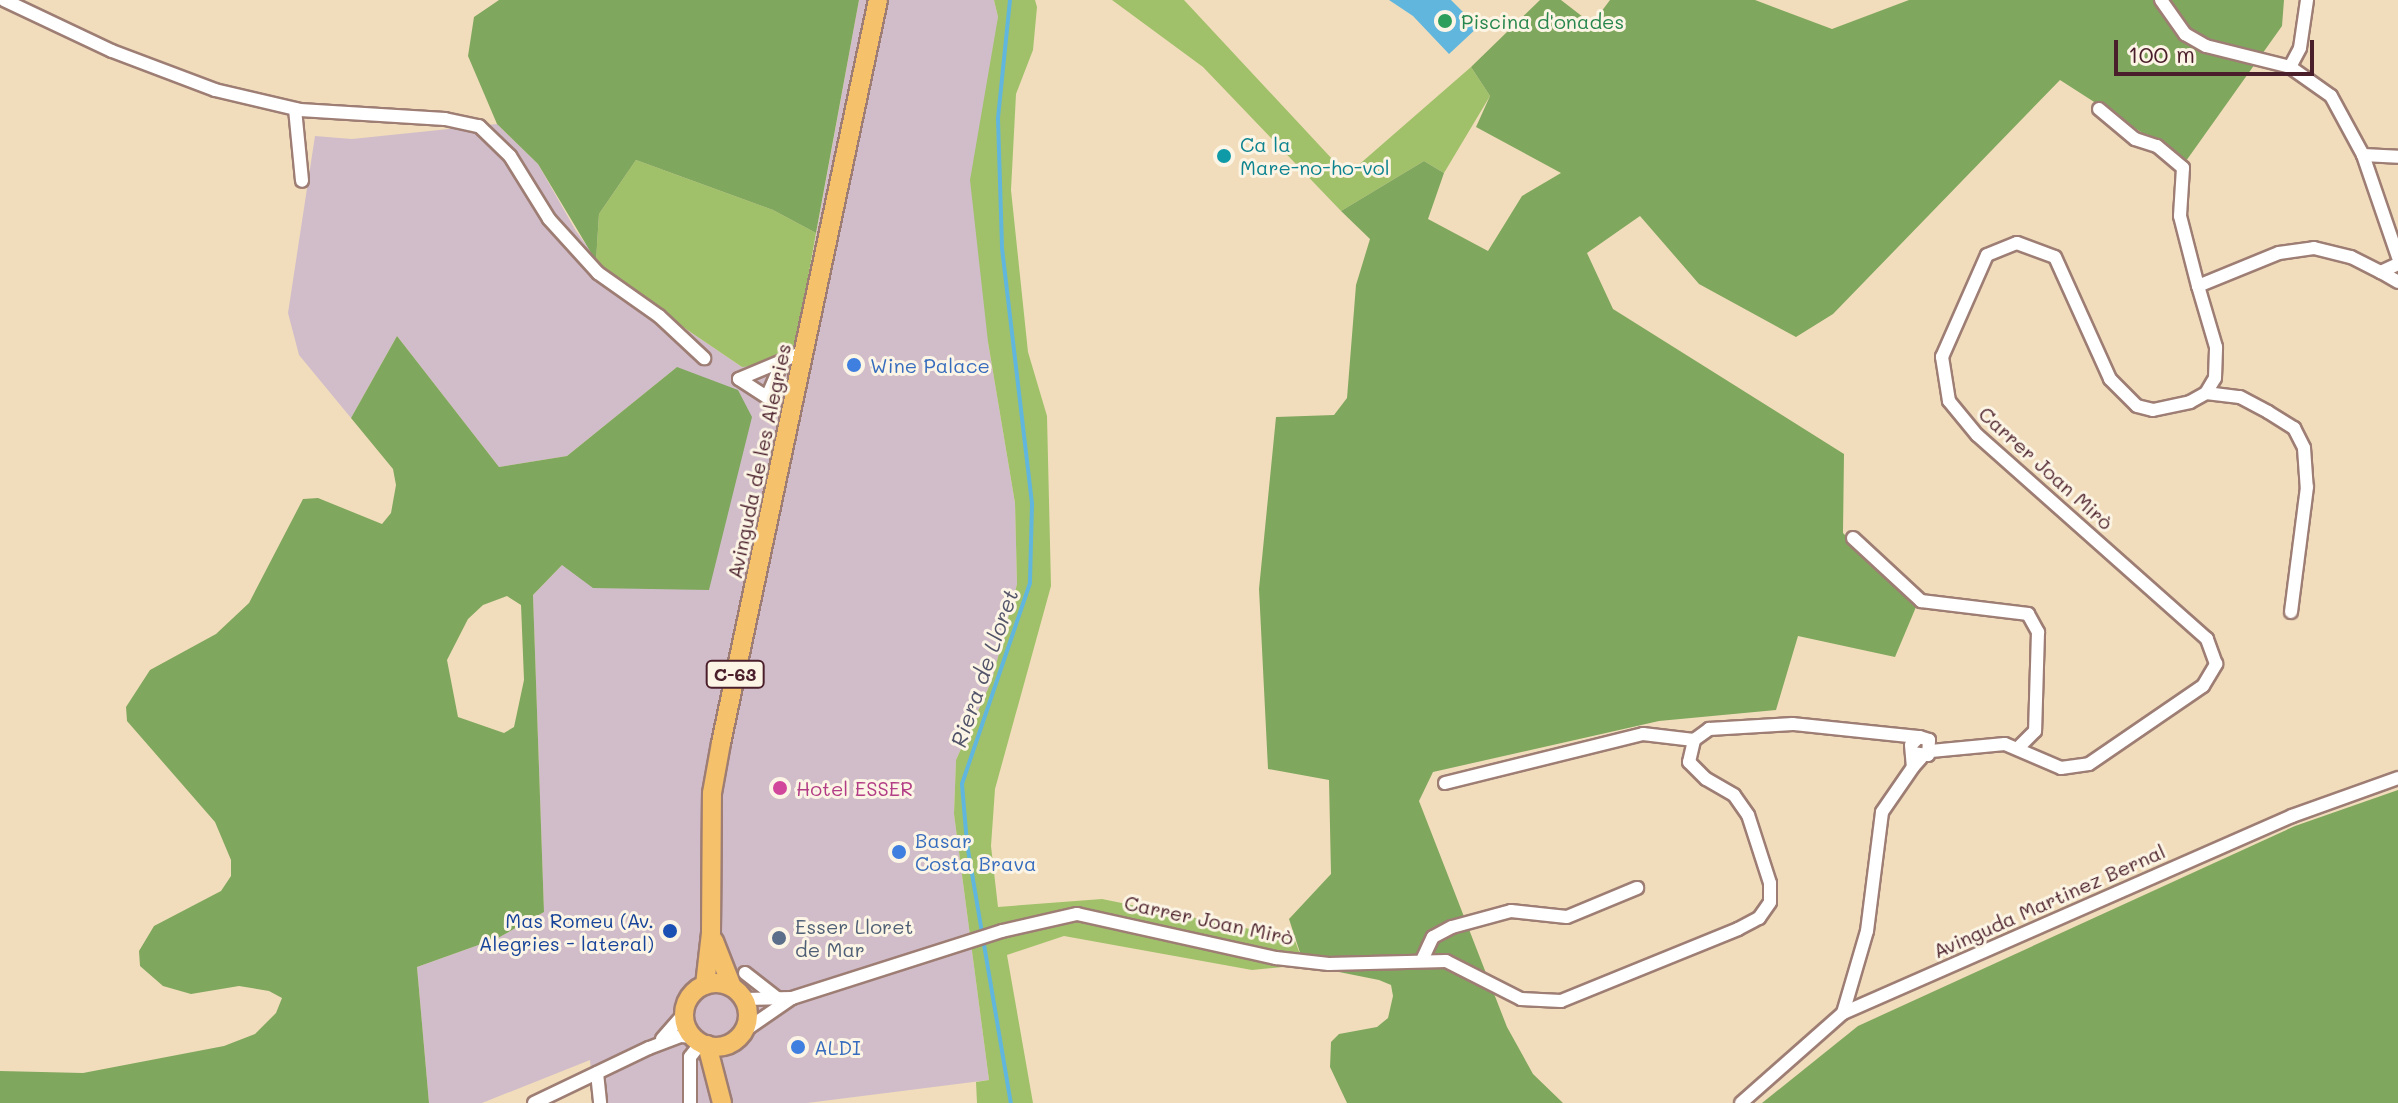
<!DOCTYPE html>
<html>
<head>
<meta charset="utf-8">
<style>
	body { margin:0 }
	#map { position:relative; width:2398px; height:1103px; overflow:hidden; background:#f1ddbc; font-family:Mali,sans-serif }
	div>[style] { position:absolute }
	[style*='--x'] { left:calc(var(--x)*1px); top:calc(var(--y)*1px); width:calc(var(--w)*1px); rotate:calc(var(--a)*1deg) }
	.industrial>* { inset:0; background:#d1bdc9 }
	.green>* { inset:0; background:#a0c16a }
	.forest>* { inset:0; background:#80a75e }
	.water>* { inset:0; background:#61b6de }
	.stream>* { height:4px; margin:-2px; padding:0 2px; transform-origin:2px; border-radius:2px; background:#61b6de }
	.roads { filter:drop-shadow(2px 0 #9e7e74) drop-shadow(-2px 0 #9e7e74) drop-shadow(0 2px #9e7e74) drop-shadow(0 -2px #9e7e74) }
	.street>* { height:12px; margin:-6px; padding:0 6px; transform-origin:6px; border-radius:6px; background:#fff }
	.primary>* { height:18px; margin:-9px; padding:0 9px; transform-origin:9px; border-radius:9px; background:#f5c16b }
	.primary>.ring { margin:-9px; padding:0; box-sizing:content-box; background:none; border:18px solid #f5c16b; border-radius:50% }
	.dots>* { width:22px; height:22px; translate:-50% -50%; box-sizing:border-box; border:4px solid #fcf5e5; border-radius:50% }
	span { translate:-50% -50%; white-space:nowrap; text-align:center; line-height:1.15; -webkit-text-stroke:6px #fcf5e5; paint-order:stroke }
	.shield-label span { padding:2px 6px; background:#fcf5e5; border:2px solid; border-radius:6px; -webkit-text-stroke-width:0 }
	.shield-label { font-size:18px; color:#4a1f2b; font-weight:700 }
	.leisure-label { font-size:20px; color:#27864d }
	.left { translate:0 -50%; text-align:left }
	.culture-label { font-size:20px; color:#0d838f }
	.shop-label { font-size:20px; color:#366cbe }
	.street-label { font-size:20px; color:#4a1f2b }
	.hotel-label { font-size:20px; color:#b23c85 }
	.transit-label { font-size:20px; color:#164399 }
	.right { translate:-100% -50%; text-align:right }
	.service-label { font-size:20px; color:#4e5e75 }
	.water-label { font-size:22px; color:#52546a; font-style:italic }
	.scale { position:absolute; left:2114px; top:40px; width:200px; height:36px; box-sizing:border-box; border:4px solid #4a1f2b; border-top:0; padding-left:10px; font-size:24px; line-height:28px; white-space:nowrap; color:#4a1f2b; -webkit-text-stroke:6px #fcf5e5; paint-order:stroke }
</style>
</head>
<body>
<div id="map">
	<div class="industrial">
		<i style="clip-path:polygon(859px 0,994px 0,998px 17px,988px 342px,1015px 503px,1017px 584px,992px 680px,956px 760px,954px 814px,989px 1080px,807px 1103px,594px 1103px,590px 1060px,482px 1103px,429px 1103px,417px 967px,498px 938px,544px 912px,533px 595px,562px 565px,677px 367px,567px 456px,499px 467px,397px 336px,351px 418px,299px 355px,288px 313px,315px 136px,352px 139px,497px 124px,538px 164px,576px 231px,611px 278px,742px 367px,796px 344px)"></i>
	</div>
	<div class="green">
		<i style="clip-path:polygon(994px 0,1035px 0,1037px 7px,1033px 50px,1016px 94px,1011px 190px,1028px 352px,1047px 416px,1051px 586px,995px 789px,991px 846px,998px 907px,1102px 899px,1294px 938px,1304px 965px,1252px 970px,1064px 936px,1007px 955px,1033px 1103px,977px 1103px,976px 1082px,989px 1080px,954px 814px,956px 760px,992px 680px,1017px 584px,1015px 503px,988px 342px,970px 180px,998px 17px)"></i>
		<i style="clip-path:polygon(1112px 0,1184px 0,1347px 175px,1471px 67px,1490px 96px,1444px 173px,1424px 161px,1341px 211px,1203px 67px)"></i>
		<i style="clip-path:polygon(636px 160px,773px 210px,816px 233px,796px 345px,762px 365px,742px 367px,611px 278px,596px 261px,599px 214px)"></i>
	</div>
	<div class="forest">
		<i style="clip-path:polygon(499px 0,859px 0,816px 233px,773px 210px,636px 160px,599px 214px,596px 261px,538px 164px,497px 124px,468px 56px,474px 17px)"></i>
		<i style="clip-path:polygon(1540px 0,1561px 0,1592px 24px,1610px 0,1755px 0,1832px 29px,1909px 0,2284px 0,2282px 26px,2186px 161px,2060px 80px,1833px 314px,1796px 337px,1699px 284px,1640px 216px,1587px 253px,1613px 309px,1844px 454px,1843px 533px,1916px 607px,1895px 657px,1798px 636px,1776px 710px,1659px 721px,1433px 772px,1419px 801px,1507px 1027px,1533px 1074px,1563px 1103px,1347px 1103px,1330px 1067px,1331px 1042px,1339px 1034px,1377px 1027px,1388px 1018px,1393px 996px,1391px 985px,1379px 980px,1304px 965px,1289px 919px,1331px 874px,1329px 780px,1268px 769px,1259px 589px,1276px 417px,1334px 415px,1347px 398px,1356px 285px,1370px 239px,1341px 211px,1424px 161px,1444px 173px,1428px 219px,1488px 251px,1522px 196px,1561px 173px,1476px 127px,1490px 96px,1471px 67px)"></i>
		<i style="clip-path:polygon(evenodd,397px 336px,499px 467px,567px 456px,677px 367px,738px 390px,752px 417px,709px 590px,593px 588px,562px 565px,533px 595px,544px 912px,498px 938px,417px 967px,429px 1103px,0 1103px,0 1071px,83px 1073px,224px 1046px,255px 1034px,276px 1013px,282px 998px,269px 991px,239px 986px,191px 994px,163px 986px,140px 966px,139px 951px,154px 926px,221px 891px,231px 876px,231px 860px,215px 822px,127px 721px,126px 707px,150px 670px,216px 634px,249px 603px,303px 499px,318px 498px,382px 524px,391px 513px,396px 485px,393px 469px,351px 418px,397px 336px,507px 596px,521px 605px,524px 680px,514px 727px,504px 733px,458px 717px,447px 660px,468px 619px,483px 605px,507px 596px)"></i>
		<i style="clip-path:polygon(2398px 790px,2398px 1103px,1762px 1103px,1858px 1026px,2295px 826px)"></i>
	</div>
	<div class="water">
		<i style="clip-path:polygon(1389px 0,1451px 0,1478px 27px,1449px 54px,1413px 16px)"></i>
	</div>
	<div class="stream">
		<i style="--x:1010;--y:0;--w:120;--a:95.8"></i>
		<i style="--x:998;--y:119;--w:129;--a:88.2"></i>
		<i style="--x:1002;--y:248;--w:258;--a:83.3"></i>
		<i style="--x:1032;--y:504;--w:79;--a:91.5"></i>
		<i style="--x:1030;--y:583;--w:212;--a:108.7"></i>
		<i style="--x:962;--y:784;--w:60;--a:85.2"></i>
		<i style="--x:967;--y:844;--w:263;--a:80.4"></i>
	</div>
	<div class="roads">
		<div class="street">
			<i style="--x:4;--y:0;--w:119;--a:25.3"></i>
			<i style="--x:112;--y:51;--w:110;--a:20.7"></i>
			<i style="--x:215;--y:90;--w:87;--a:13.2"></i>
			<i style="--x:300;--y:110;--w:145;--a:3.6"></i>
			<i style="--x:445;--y:119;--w:35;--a:12"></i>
			<i style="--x:479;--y:126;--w:43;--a:44.1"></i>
			<i style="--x:510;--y:156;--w:74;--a:58.2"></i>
			<i style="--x:549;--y:219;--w:73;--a:47.8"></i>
			<i style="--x:598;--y:273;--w:75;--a:35.2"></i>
			<i style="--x:659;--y:316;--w:62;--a:43"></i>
			<i style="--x:2161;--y:0;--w:42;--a:54.8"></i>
			<i style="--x:2185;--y:34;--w:24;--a:30"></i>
			<i style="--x:2206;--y:46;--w:87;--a:14"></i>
			<i style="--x:2290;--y:67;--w:50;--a:35.3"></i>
			<i style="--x:2331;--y:96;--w:67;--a:61.5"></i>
			<i style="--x:2363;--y:155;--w:108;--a:71.1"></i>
			<i style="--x:2290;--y:67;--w:21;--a:-62"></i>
			<i style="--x:2300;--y:48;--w:49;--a:-81.7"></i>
			<i style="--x:295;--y:109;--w:72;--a:84.4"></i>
			<i style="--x:2099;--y:109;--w:47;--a:39.8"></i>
			<i style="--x:2135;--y:139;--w:23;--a:18"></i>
			<i style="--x:2157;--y:146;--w:34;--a:40"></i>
			<i style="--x:2183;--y:168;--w:48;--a:93.6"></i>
			<i style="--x:2180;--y:216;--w:72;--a:75.6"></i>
			<i style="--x:2363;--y:155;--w:35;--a:3"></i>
			<i style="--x:2398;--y:264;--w:19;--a:155"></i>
			<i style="--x:2381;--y:272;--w:20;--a:30"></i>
			<i style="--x:739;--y:379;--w:33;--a:33"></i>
			<i style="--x:767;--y:397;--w:40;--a:-66.6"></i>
			<i style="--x:739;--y:379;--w:73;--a:-22.7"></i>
			<i style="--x:2206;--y:393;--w:34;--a:7"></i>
			<i style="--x:2240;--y:397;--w:32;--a:28"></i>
			<i style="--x:2268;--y:412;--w:31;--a:32"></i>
			<i style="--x:2294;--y:428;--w:22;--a:63"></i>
			<i style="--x:2304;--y:448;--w:39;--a:86"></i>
			<i style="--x:2307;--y:487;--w:126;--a:97.3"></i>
			<i style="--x:1853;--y:538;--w:93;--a:42.8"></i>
			<i style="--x:1921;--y:601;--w:108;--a:6.9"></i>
			<i style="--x:2028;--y:614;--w:21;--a:61"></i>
			<i style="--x:2038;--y:632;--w:99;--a:91.7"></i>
			<i style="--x:2035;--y:731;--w:23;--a:135"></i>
			<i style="--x:1931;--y:751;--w:74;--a:-5.4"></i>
			<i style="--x:2005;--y:744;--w:61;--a:23.2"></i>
			<i style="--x:2061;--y:768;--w:28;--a:-8"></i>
			<i style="--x:2089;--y:764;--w:138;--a:-34.4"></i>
			<i style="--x:2203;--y:686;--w:26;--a:-59"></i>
			<i style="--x:2216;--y:664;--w:27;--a:-110"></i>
			<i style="--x:2207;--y:639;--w:307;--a:-138.4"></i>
			<i style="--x:1977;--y:435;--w:44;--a:-129.5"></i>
			<i style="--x:1949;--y:401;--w:45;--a:-99"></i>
			<i style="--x:1942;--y:357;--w:111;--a:-66.2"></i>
			<i style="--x:1987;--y:255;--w:32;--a:-22"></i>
			<i style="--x:2017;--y:243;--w:40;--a:20.2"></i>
			<i style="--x:2055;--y:257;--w:134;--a:65.7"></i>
			<i style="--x:2110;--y:379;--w:38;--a:45"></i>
			<i style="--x:2137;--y:406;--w:16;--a:14"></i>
			<i style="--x:2153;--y:410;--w:38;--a:-12"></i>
			<i style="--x:2190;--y:402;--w:18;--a:-29"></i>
			<i style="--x:2206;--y:393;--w:17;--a:-59"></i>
			<i style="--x:2215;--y:378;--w:31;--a:-88"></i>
			<i style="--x:2216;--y:347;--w:64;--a:-106.4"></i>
			<i style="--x:2198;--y:286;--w:87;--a:-22.2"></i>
			<i style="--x:2279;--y:253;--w:35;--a:-8"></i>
			<i style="--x:2314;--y:248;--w:38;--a:14"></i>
			<i style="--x:2351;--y:257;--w:34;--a:27"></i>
			<i style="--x:1912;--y:753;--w:16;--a:7"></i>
			<i style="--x:1928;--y:755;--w:15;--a:-86"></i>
			<i style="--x:1929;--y:740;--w:10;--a:-163"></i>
			<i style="--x:1919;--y:737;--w:11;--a:135"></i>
			<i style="--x:1911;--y:745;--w:22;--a:85"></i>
			<i style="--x:1913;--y:767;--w:12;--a:-48"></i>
			<i style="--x:1445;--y:783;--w:204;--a:-13.9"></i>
			<i style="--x:1643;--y:734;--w:51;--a:6.7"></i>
			<i style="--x:1423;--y:958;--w:23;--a:-65"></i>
			<i style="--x:1433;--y:937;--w:21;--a:-28"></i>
			<i style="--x:1452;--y:927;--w:61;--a:-15.2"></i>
			<i style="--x:1511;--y:911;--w:56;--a:6.1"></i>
			<i style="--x:1567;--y:917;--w:76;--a:-22.5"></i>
			<i style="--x:745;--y:973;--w:41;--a:38"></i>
			<i style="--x:744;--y:999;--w:48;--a:-1.2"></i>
			<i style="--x:792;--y:998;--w:220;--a:-17.7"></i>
			<i style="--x:1002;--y:931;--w:77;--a:-12.8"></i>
			<i style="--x:1077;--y:914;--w:204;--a:12.5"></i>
			<i style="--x:1276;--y:958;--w:53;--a:6.5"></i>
			<i style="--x:1329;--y:964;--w:117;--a:-1.5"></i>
			<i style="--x:1446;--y:961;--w:84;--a:26.9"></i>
			<i style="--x:1521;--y:999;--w:40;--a:2.9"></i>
			<i style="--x:1561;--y:1001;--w:191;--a:-22.1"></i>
			<i style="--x:1738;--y:929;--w:24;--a:-28"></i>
			<i style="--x:1759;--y:918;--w:19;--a:-55"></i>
			<i style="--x:1770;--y:902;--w:19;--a:-90"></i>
			<i style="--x:1770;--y:883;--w:71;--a:-107.9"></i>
			<i style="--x:1748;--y:815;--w:24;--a:-125"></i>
			<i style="--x:1734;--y:795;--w:32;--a:-150"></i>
			<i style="--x:1706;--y:779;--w:24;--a:-135"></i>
			<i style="--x:1689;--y:762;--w:23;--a:-77"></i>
			<i style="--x:1694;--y:740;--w:19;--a:-36"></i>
			<i style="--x:1709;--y:729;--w:84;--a:-3.4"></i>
			<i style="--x:1793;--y:724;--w:127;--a:5.9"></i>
			<i style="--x:1843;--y:1013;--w:85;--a:-73.7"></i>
			<i style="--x:1867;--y:931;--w:120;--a:-82.8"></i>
			<i style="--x:1882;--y:812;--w:55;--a:-55.4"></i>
			<i style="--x:744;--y:1031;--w:58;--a:-34.5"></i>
			<i style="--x:662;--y:1039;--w:33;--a:-49"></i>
			<i style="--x:597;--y:1073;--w:30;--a:84"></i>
			<i style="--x:534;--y:1103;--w:127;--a:-25.6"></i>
			<i style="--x:649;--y:1048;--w:34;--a:-21"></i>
			<i style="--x:681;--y:1036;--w:12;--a:5"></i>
			<i style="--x:690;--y:1103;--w:46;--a:-90"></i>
			<i style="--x:690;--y:1057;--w:18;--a:-52"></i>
			<i style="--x:1741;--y:1103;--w:136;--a:-41.4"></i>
			<i style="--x:1843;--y:1013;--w:490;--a:-23.7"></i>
			<i style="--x:2292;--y:816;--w:113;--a:-19.7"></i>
		</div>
		<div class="primary">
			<i style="--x:714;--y:941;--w:49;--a:68.6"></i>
			<i class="ring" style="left:684px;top:983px;width:46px;height:46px"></i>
			<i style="--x:705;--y:985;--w:52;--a:-83.4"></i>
			<i style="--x:711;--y:933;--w:140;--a:-89.6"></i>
			<i style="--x:712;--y:793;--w:51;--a:-79.8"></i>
			<i style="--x:721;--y:743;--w:759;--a:-78.07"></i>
			<i style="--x:707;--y:1045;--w:60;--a:75.5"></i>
		</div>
	</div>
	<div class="dots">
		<i style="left:1445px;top:21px;background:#2e9e5b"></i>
		<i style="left:1224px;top:156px;background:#0f9aa8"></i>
		<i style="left:854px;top:365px;background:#3f7fe0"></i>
		<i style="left:780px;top:788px;background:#d1479c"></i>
		<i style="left:899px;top:852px;background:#3f7fe0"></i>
		<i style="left:670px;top:931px;background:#1a4fb4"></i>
		<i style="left:779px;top:938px;background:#5c6f8a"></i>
		<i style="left:798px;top:1047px;background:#3f7fe0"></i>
	</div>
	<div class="shield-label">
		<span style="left:735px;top:674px">C-63</span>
	</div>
	<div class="leisure-label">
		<span class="left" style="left:1461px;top:21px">Piscina d'onades</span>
	</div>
	<div class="culture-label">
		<span class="left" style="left:1240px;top:156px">Ca la<br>Mare-no-ho-vol</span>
	</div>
	<div class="shop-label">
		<span class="left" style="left:870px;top:365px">Wine Palace</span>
		<span class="left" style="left:915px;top:852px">Basar<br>Costa Brava</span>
		<span class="left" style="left:814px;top:1047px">ALDI</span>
	</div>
	<div class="street-label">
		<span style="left:759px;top:461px;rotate:-78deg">Avinguda de les Alegries</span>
		<span style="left:2046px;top:468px;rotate:42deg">Carrer Joan Mirò</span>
		<span style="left:2049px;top:901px;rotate:-24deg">Avinguda Martinez Bernal</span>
		<span style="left:1209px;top:920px;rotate:12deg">Carrer Joan Mirò</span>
	</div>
	<div class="hotel-label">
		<span class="left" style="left:796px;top:788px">Hotel ESSER</span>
	</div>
	<div class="transit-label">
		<span class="right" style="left:654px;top:932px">Mas Romeu (Av.<br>Alegries - lateral)</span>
	</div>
	<div class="service-label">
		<span class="left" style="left:795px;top:938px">Esser Lloret<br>de Mar</span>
	</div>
	<div class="water-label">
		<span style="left:984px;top:668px;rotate:-71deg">Riera de Lloret</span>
	</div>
	<div class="scale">100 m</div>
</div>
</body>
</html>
